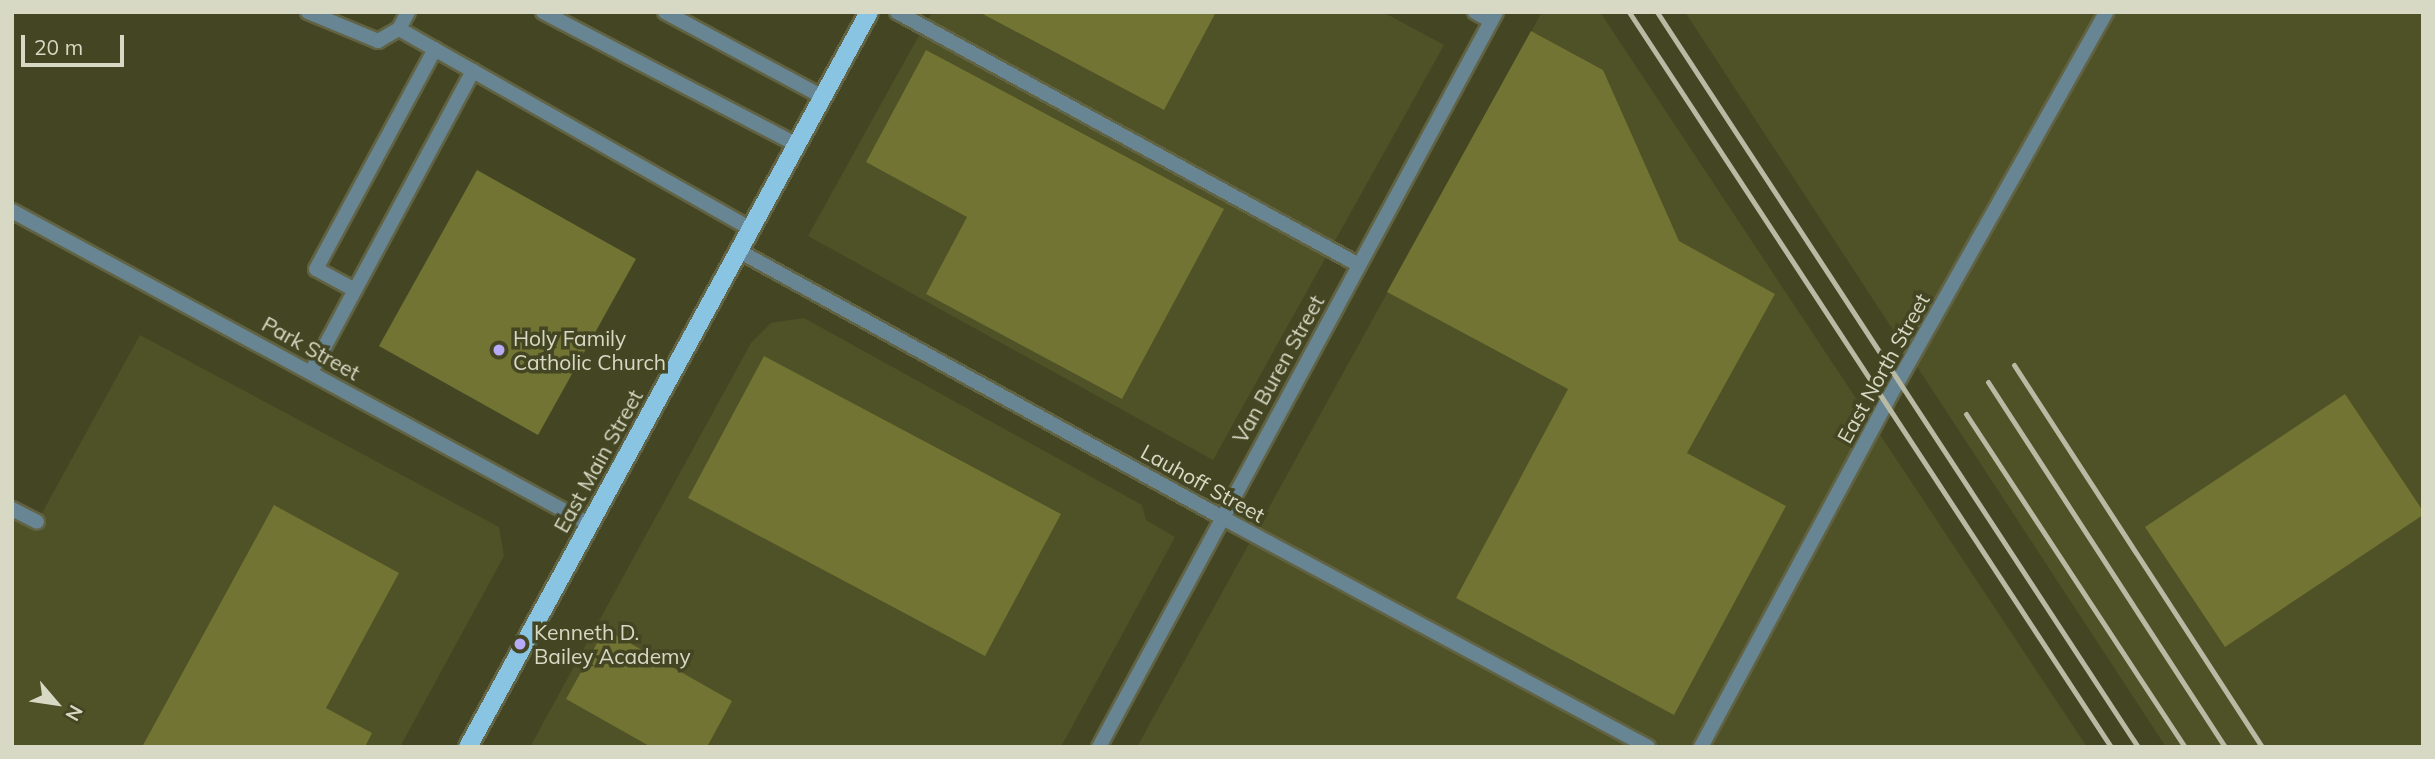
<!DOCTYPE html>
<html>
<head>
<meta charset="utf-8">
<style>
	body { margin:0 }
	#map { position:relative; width:2435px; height:759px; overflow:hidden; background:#444623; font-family:Mulish,sans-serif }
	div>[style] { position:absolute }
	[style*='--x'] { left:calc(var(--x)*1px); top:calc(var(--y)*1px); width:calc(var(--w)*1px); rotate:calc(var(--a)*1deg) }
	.built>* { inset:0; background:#4f5126 }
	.building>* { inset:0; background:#717432 }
	.roads { filter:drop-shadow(2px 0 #616343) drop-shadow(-2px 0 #616343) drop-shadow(0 2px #616343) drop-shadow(0 -2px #616343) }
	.service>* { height:14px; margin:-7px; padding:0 7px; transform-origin:7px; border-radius:7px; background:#688594 }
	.minor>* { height:14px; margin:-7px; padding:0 7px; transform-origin:7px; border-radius:7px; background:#688594 }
	.primary>* { height:18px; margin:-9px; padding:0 9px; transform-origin:9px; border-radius:9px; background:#89c5e3 }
	.rail>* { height:5px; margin:-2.5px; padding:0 2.5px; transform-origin:2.5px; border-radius:2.5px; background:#b8baa3 }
	.dots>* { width:19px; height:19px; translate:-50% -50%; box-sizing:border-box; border:4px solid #444623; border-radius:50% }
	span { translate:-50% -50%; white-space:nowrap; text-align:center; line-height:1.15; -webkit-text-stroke:7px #444623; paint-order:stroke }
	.poi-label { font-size:21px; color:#d7d9c5 }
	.left { translate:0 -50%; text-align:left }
	.street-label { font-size:21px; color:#d7d9c5 }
	.frame { position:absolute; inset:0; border:14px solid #d7d9c5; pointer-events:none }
	.north { position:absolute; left:21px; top:668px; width:70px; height:70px; -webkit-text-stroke:5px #444623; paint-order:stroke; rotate:119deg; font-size:19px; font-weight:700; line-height:28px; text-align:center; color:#d7d9c5 }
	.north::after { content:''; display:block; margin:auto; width:24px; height:32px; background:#d7d9c5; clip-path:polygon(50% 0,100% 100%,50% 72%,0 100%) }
	.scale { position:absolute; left:21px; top:35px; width:103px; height:32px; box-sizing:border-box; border:4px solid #d7d9c5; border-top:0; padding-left:9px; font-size:21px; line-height:24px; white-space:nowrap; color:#d7d9c5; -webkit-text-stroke:5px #444623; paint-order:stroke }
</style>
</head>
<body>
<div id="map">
	<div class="built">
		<i style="clip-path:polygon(932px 12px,1383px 12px,1444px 45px,1213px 460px,808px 236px)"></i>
		<i style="clip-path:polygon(1542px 12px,1600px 12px,2087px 747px,1137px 747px)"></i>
		<i style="clip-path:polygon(1685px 12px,2423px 12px,2423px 747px,2166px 747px)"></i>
		<i style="clip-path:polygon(804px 318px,1142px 505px,1146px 520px,1175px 537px,1061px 747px,530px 747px,751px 343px,771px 323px)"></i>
		<i style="clip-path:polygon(140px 335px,499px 527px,504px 556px,400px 747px,12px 747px,12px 509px,37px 522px)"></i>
	</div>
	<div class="building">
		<i style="clip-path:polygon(979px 12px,1216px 12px,1164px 110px)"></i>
		<i style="clip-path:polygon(1531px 31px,1603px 70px,1679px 241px,1775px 294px,1687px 453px,1786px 506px,1674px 715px,1456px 598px,1568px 389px,1387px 292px)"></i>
		<i style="clip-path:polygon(926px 50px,1224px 209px,1122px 399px,926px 294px,967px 217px,866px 162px)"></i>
		<i style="clip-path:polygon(477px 170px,636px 259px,538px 435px,379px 346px)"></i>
		<i style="clip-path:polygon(764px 356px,1061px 514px,985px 656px,688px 498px)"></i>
		<i style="clip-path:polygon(2345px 394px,2423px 511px,2423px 515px,2225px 647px,2145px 527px)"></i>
		<i style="clip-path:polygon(274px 505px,399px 573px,326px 708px,372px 733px,365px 747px,142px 747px)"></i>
		<i style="clip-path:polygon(605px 629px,732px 701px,707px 747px,651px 747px,566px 699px)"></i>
	</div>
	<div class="roads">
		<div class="service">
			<i style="--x:308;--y:12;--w:76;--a:22.5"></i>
			<i style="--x:378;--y:41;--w:24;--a:-30"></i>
			<i style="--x:408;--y:12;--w:19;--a:118"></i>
			<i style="--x:399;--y:29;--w:405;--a:29.6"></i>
			<i style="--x:543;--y:12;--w:287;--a:27.6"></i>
			<i style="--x:665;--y:12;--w:179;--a:28.3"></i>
			<i style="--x:897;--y:12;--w:527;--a:28.71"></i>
			<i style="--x:355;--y:290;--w:249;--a:-61.7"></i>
			<i style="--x:311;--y:372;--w:93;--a:-61.8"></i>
			<i style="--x:355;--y:290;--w:44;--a:-151.7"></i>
			<i style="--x:316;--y:269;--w:250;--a:-61.6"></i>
			<i style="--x:12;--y:509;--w:28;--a:27"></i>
			<i style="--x:1701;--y:747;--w:391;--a:-61.7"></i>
			<i style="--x:1886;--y:403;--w:449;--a:-60.6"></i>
		</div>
		<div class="minor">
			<i style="--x:1475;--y:12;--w:18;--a:29"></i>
			<i style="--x:12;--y:211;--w:656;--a:28.48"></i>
			<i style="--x:739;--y:251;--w:551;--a:28.89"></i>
			<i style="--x:1221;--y:517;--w:485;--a:28.3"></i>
			<i style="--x:1099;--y:747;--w:835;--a:-61.62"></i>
		</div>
		<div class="primary">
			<i style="--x:468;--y:747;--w:837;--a:-61.38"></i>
		</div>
	</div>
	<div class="rail">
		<i style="--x:1629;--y:12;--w:879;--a:56.74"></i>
		<i style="--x:1657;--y:12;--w:878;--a:56.8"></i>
		<i style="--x:2014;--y:365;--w:455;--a:57"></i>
		<i style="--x:1988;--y:382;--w:435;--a:57"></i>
		<i style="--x:1966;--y:414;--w:399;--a:56.7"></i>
	</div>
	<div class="dots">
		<i style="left:499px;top:350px;background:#b7abf7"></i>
		<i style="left:520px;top:644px;background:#b7abf7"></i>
	</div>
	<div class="poi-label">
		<span class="left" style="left:513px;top:350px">Holy Family<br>Catholic Church</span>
		<span class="left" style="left:534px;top:644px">Kenneth D.<br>Bailey Academy</span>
	</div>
	<div class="street-label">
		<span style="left:311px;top:348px;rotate:29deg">Park Street</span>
		<span style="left:1883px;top:368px;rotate:-61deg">East North Street</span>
		<span style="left:1278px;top:369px;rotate:-61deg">Van Buren Street</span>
		<span style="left:598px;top:461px;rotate:-61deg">East Main Street</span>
		<span style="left:1203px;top:483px;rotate:29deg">Lauhoff Street</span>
	</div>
	<div class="frame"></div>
	<div class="north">N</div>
	<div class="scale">20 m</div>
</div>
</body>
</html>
